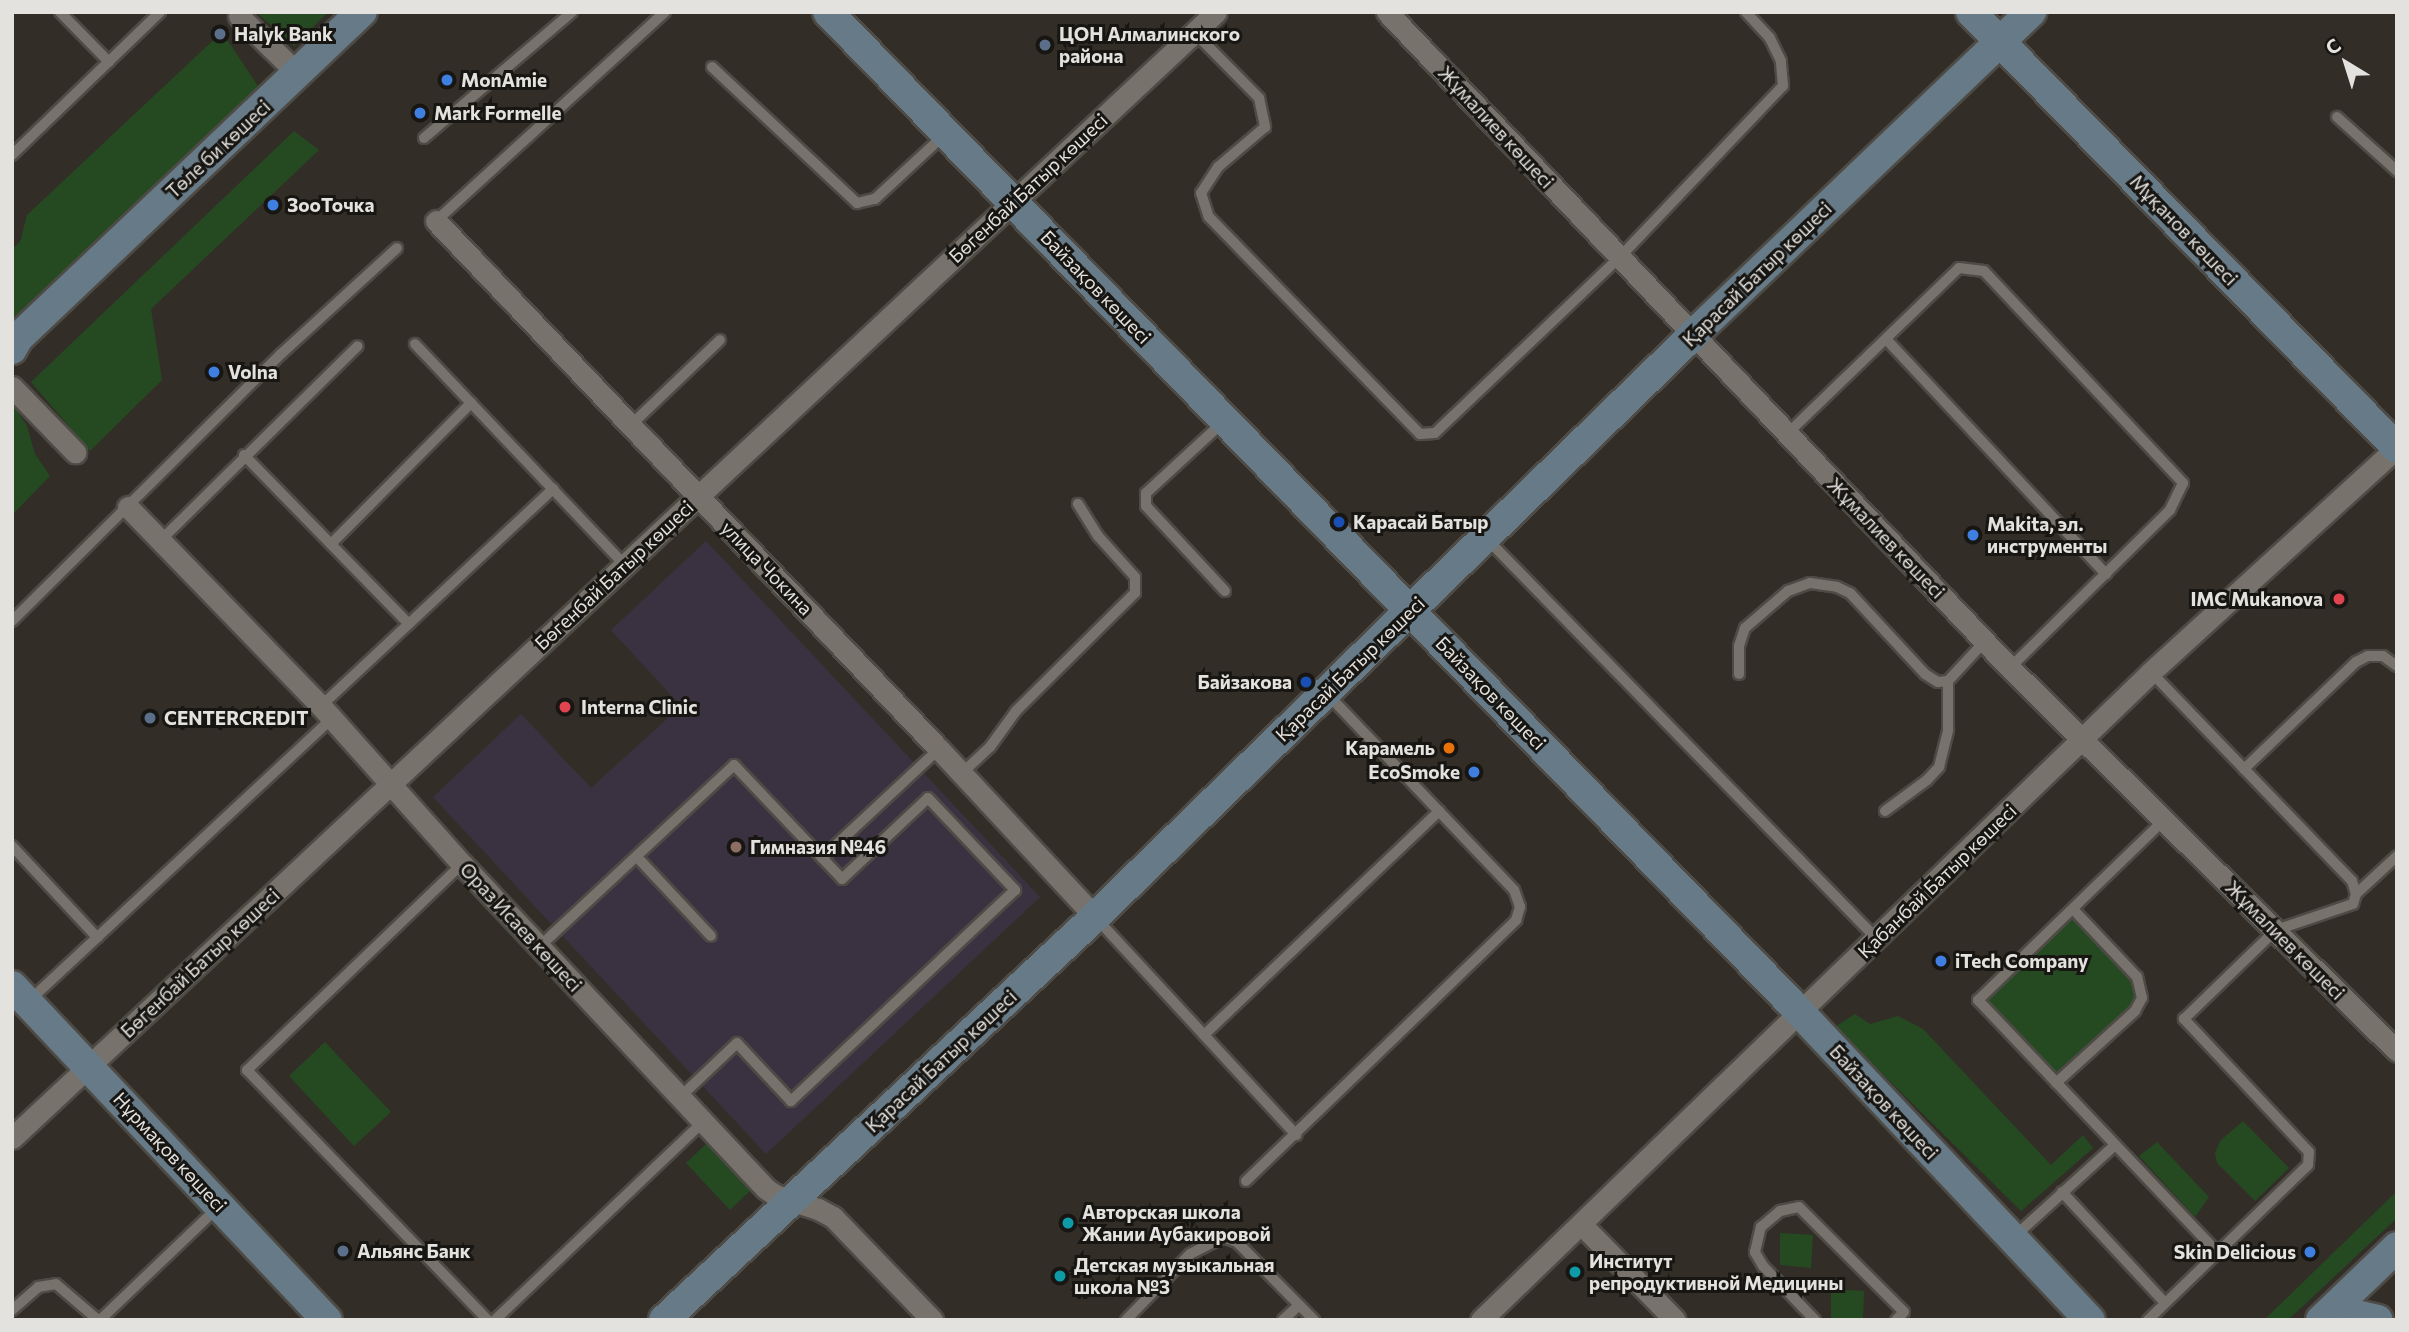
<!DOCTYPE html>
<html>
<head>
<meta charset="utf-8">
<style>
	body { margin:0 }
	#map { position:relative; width:2409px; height:1332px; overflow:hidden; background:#322e27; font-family:Commissioner,sans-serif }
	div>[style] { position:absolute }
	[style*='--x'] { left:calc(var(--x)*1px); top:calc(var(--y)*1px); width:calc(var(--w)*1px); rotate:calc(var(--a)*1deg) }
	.education>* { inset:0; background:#3b3241 }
	.green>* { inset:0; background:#254a21 }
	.roads { filter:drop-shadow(2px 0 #4e4b46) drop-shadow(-2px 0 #4e4b46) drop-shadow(0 2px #4e4b46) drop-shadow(0 -2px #4e4b46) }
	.lane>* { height:10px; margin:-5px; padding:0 5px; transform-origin:5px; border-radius:5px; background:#77726b }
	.street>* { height:21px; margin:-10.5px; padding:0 10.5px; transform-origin:10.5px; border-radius:10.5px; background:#77726b }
	.secondary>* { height:30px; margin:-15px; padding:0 15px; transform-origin:15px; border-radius:15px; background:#667a87 }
	.dots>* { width:19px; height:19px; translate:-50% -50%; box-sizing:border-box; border:4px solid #181613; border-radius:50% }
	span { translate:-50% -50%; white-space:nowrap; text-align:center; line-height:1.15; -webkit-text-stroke:6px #181613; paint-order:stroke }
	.poi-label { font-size:19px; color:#e4e2de; font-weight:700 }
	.left { translate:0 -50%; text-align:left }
	.right { translate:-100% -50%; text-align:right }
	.street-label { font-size:19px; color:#e4e2de }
	.frame { position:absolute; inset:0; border:14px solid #e4e2de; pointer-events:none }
	.north { position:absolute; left:2311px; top:28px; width:70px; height:70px; -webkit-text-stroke:5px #181613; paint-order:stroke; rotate:322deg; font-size:19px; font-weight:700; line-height:28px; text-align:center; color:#e4e2de }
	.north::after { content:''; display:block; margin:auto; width:24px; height:32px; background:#e4e2de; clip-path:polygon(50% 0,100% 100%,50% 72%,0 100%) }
</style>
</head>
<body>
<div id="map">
	<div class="education">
		<i style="clip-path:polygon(706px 541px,1040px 897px,766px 1154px,433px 797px,521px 714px,591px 788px,681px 706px,611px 630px)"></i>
	</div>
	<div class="green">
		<i style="clip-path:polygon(256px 12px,328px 12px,294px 46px)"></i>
		<i style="clip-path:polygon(222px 32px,258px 86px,17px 320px,12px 314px,12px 249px,20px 242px,27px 215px)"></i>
		<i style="clip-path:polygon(294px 131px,319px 150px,151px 309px,162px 380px,90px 451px,31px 382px)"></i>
		<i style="clip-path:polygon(13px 404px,27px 426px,35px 454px,50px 476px,12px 515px)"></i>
		<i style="clip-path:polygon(2073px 909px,2137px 977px,2142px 998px,2056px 1083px,1978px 1000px)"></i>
		<i style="clip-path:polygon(1855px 1014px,1870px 1024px,1898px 1016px,1923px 1029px,2051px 1165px,2083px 1135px,2093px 1148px,2021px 1211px,1835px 1027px)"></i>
		<i style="clip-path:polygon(325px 1042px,391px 1112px,354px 1146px,289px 1076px)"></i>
		<i style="clip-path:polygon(2243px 1121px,2289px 1168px,2255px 1201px,2217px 1163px,2215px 1153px,2220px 1141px)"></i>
		<i style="clip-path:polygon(2157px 1142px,2209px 1197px,2195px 1217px,2139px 1156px)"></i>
		<i style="clip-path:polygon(706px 1144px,750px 1191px,730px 1210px,686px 1163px)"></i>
		<i style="clip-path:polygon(2397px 1191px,2397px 1218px,2288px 1320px,2264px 1320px)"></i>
		<i style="clip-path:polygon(1780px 1233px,1813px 1235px,1811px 1268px,1780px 1265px)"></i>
		<i style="clip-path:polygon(1831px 1289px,1864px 1291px,1863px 1320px,1831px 1320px)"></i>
	</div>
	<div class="roads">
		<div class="lane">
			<i style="--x:60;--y:12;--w:70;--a:45.6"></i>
			<i style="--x:1194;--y:32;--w:93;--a:45.4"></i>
			<i style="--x:1259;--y:98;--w:30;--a:78"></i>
			<i style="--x:1265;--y:127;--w:62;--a:139.6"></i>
			<i style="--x:1218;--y:167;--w:31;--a:123"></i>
			<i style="--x:1201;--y:193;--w:25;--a:72"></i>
			<i style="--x:1209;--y:217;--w:303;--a:45.8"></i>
			<i style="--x:1420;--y:434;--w:15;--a:-4"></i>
			<i style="--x:1435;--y:433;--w:254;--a:-43.6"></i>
			<i style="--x:1619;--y:258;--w:238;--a:-46.4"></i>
			<i style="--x:1783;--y:86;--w:25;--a:-95"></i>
			<i style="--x:1781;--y:61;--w:25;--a:-116"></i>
			<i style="--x:1770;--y:38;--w:35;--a:-133"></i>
			<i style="--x:712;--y:67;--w:199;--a:43.2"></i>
			<i style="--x:857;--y:203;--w:18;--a:-13"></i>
			<i style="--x:875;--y:199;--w:94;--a:-42.8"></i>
			<i style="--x:2337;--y:117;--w:81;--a:42"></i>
			<i style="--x:424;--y:138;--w:194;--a:-40.4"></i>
			<i style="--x:12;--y:155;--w:206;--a:-44"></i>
			<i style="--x:436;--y:221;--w:310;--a:-42.4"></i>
			<i style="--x:1886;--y:339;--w:322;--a:46.9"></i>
			<i style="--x:415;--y:344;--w:305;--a:46.5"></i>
			<i style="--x:1223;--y:422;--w:105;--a:137.3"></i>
			<i style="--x:1146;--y:493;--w:13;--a:90"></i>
			<i style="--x:1146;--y:506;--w:116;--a:47.1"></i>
			<i style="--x:631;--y:425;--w:123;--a:-43.7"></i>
			<i style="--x:1787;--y:434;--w:239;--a:-44"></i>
			<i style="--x:1959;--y:268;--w:25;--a:7"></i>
			<i style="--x:1984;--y:271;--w:291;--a:46.8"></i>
			<i style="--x:2183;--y:483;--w:30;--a:116"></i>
			<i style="--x:2170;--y:510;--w:225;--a:135.4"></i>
			<i style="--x:244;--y:455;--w:236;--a:45.7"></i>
			<i style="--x:1487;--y:539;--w:559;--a:45.73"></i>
			<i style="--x:161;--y:540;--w:276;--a:-44.6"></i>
			<i style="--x:331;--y:544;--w:199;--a:-45.2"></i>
			<i style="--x:12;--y:621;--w:379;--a:-44.8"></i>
			<i style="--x:281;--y:354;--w:157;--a:-42.4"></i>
			<i style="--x:1739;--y:674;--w:28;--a:-90"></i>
			<i style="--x:1739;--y:646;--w:19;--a:-72"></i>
			<i style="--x:1745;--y:628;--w:57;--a:-40.7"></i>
			<i style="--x:1788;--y:591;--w:23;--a:-20"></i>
			<i style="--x:1810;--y:583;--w:27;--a:8"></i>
			<i style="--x:1837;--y:587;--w:14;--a:25"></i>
			<i style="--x:1850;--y:593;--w:110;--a:47.2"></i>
			<i style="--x:1925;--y:674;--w:15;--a:32"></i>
			<i style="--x:1938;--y:682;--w:10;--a:-6"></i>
			<i style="--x:1948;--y:681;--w:54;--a:-47.2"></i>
			<i style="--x:321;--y:706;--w:318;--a:-43.1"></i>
			<i style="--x:2244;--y:769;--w:155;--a:-43.7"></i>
			<i style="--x:2356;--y:662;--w:13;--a:-27"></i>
			<i style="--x:2368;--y:656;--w:15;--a:0"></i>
			<i style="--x:2383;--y:656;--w:17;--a:36"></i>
			<i style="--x:962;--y:773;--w:38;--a:-43"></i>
			<i style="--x:990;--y:747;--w:44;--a:-54.2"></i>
			<i style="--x:1016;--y:711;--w:168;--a:-44.8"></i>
			<i style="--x:1135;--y:593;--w:16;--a:-90"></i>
			<i style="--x:1135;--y:577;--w:55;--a:-132.1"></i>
			<i style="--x:1098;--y:536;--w:38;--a:-122"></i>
			<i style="--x:1885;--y:811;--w:52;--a:-36.4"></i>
			<i style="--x:1927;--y:780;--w:18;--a:-47"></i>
			<i style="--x:1939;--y:767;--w:38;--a:-76"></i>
			<i style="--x:1948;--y:730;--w:49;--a:-90"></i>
			<i style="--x:2164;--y:820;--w:259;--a:135.9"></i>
			<i style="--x:1978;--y:1000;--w:347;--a:46.5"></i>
			<i style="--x:12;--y:846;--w:125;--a:47"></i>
			<i style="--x:637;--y:857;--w:108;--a:46.9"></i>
			<i style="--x:822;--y:858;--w:160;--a:-43"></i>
			<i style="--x:462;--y:864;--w:298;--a:136.2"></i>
			<i style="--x:247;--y:1070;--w:347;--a:46.1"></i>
			<i style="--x:2356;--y:894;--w:56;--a:-42.8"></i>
			<i style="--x:1097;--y:919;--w:294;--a:47.3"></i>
			<i style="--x:539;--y:947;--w:267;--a:-43"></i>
			<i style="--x:734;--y:765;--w:157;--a:46.5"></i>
			<i style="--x:842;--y:879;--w:118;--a:-43.3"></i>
			<i style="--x:928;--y:798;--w:127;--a:46.6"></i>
			<i style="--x:1015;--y:890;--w:308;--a:136.7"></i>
			<i style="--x:791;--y:1101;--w:79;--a:-133"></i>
			<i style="--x:737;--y:1043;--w:79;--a:136.5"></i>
			<i style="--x:30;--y:1000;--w:413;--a:-43"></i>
			<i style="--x:1204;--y:1035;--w:325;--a:-43.6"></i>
			<i style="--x:2056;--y:1083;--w:107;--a:-42.3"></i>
			<i style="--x:2135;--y:1011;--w:15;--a:-62"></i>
			<i style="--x:2142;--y:998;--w:22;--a:-103"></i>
			<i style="--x:2137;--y:977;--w:93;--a:-133.3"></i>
			<i style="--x:1246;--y:1181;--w:376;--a:-44"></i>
			<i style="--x:1516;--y:920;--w:14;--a:-73"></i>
			<i style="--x:1520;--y:907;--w:18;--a:-109"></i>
			<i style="--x:1514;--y:890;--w:269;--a:-133.6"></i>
			<i style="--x:2062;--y:1192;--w:151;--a:47.1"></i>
			<i style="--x:2014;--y:1237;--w:137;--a:-42.3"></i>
			<i style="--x:12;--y:1310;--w:35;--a:-41"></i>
			<i style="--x:38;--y:1287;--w:18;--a:-9"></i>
			<i style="--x:56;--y:1284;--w:55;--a:40.6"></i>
			<i style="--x:100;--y:1320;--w:162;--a:-43.7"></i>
			<i style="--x:495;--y:1320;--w:287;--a:-43.6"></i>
			<i style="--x:1126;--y:1320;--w:92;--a:-45.9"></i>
			<i style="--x:1190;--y:1254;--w:37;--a:-27"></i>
			<i style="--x:1223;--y:1237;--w:15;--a:20"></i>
			<i style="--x:1237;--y:1242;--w:110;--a:45.4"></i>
			<i style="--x:1283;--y:1320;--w:22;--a:-43"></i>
			<i style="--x:1815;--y:1320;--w:75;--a:-133.9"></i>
			<i style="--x:1763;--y:1266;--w:16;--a:-120"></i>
			<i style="--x:1755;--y:1252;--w:26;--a:-77"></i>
			<i style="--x:1761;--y:1227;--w:25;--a:-40"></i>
			<i style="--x:1780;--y:1211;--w:19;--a:-12"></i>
			<i style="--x:1799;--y:1207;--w:148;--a:45"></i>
			<i style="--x:1904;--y:1312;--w:11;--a:135"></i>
			<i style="--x:2148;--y:1320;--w:223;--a:-44.1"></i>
			<i style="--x:2308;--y:1165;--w:13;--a:-86"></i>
			<i style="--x:2309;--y:1152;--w:183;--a:-133.2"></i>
			<i style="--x:2184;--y:1019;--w:128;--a:-44.1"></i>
			<i style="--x:2276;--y:930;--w:81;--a:-18.7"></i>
			<i style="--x:2353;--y:904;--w:10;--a:-73"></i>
			<i style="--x:2356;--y:894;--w:14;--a:-107"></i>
			<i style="--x:2352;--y:881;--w:290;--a:-133.9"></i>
		</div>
		<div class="street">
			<i style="--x:1387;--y:12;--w:905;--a:46.48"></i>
			<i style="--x:2010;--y:668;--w:544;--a:44.7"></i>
			<i style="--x:239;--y:16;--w:83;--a:44.5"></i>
			<i style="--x:436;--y:221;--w:729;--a:46.39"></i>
			<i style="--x:939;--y:749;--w:229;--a:47.1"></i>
			<i style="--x:12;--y:387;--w:91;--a:45.9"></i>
			<i style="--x:128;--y:507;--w:277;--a:45.9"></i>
			<i style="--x:321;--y:706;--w:212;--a:48.3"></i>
			<i style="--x:462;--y:864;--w:444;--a:46.9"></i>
			<i style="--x:765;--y:1188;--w:12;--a:35"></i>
			<i style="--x:775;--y:1195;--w:45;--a:18"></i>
			<i style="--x:818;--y:1209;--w:17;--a:28"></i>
			<i style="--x:833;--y:1217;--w:143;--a:46.1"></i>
			<i style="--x:12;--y:1138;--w:1648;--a:-43.08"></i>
			<i style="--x:1581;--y:1224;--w:134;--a:45.6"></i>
			<i style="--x:1481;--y:1320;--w:932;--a:-44.04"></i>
			<i style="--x:2151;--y:672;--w:333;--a:-42.4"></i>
		</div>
		<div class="secondary">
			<i style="--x:828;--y:12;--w:1378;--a:45.82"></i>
			<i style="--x:1788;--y:1000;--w:440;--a:46.7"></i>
			<i style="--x:1971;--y:12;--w:610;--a:45.66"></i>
			<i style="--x:12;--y:349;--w:13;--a:-61"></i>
			<i style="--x:18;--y:338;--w:474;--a:-43.5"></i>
			<i style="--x:12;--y:986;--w:459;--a:46.7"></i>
			<i style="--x:664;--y:1320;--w:590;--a:-43.08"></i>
			<i style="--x:1095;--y:917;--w:834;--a:-44.22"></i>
			<i style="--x:1693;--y:335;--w:468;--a:-43.7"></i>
			<i style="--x:2321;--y:1320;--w:105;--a:-43.8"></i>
			<i style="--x:2344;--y:1320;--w:17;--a:-13"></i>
			<i style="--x:2361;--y:1316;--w:17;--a:13"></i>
		</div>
	</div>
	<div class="dots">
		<i style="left:220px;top:34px;background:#5c6f8a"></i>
		<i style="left:1045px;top:45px;background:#5c6f8a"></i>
		<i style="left:447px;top:80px;background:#3f7fe0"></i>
		<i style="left:420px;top:113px;background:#3f7fe0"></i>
		<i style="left:273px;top:205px;background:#3f7fe0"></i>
		<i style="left:214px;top:372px;background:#3f7fe0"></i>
		<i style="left:1339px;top:522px;background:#1a4fb4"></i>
		<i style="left:1973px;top:535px;background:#3f7fe0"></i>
		<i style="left:2339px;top:599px;background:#e0444e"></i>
		<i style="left:1306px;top:682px;background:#1a4fb4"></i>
		<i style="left:565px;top:707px;background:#e0444e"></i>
		<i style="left:150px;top:718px;background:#5c6f8a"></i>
		<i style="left:1449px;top:748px;background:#e8710a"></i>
		<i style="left:1474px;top:772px;background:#3f7fe0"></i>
		<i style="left:736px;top:847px;background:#8d6e63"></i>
		<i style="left:1941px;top:961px;background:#3f7fe0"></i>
		<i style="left:1068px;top:1223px;background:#0f9aa8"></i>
		<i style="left:343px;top:1251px;background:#5c6f8a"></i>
		<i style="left:2310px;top:1252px;background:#3f7fe0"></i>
		<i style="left:1575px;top:1272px;background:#0f9aa8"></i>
		<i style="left:1060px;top:1276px;background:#0f9aa8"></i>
	</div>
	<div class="poi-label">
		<span class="left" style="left:234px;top:34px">Halyk Bank</span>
		<span class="left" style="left:1059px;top:45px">ЦОН Алмалинского<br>района</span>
		<span class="left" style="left:461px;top:80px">MonAmie</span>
		<span class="left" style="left:434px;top:113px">Mark Formelle</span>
		<span class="left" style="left:287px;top:205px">ЗооТочка</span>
		<span class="left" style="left:228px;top:372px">Volna</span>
		<span class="left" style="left:1353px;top:522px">Карасай Батыр</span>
		<span class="left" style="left:1987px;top:535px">Makita, эл.<br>инструменты</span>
		<span class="right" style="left:2323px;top:599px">IMC Mukanova</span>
		<span class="right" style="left:1292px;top:682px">Байзакова</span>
		<span class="left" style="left:581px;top:707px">Interna Clinic</span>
		<span class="left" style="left:164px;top:718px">CENTERCREDIT</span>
		<span class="right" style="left:1435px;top:748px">Карамель</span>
		<span class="right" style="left:1460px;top:772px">EcoSmoke</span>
		<span class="left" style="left:750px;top:847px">Гимназия №46</span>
		<span class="left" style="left:1955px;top:961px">iTech Company</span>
		<span class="left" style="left:1082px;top:1223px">Авторская школа<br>Жании Аубакировой</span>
		<span class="left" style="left:357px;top:1251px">Альянс Банк</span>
		<span class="right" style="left:2296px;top:1252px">Skin Delicious</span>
		<span class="left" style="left:1589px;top:1272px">Институт<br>репродуктивной Медицины</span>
		<span class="left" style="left:1074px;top:1276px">Детская музыкальная<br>школа №3</span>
	</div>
	<div class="street-label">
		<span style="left:1496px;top:127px;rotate:47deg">Жұмалиев көшесі</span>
		<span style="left:218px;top:149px;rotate:-43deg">Төле би көшесі</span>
		<span style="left:1028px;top:188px;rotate:-43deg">Бөгенбай Батыр көшесі</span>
		<span style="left:2184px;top:230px;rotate:46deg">Мұқанов көшесі</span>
		<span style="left:1757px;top:274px;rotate:-44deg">Қарасай Батыр көшесі</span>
		<span style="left:1096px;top:287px;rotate:46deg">Байзақов көшесі</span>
		<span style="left:1886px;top:538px;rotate:46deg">Жұмалиев көшесі</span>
		<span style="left:767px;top:568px;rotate:46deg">улица Чокина</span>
		<span style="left:614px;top:575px;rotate:-43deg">Бөгенбай Батыр көшесі</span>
		<span style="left:1350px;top:669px;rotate:-44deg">Қарасай Батыр көшесі</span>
		<span style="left:1491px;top:693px;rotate:46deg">Байзақов көшесі</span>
		<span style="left:1937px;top:881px;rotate:-44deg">Қабанбай Батыр көшесі</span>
		<span style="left:521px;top:927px;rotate:47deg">Ораз Исаев көшесі</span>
		<span style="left:2285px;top:940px;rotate:45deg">Жұмалиев көшесі</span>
		<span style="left:200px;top:963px;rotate:-43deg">Бөгенбай Батыр көшесі</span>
		<span style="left:941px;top:1061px;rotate:-43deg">Қарасай Батыр көшесі</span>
		<span style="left:1884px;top:1102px;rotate:47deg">Байзақов көшесі</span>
		<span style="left:170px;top:1152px;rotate:47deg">Нұрмақов көшесі</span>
	</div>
	<div class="frame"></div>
	<div class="north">С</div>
</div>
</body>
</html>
